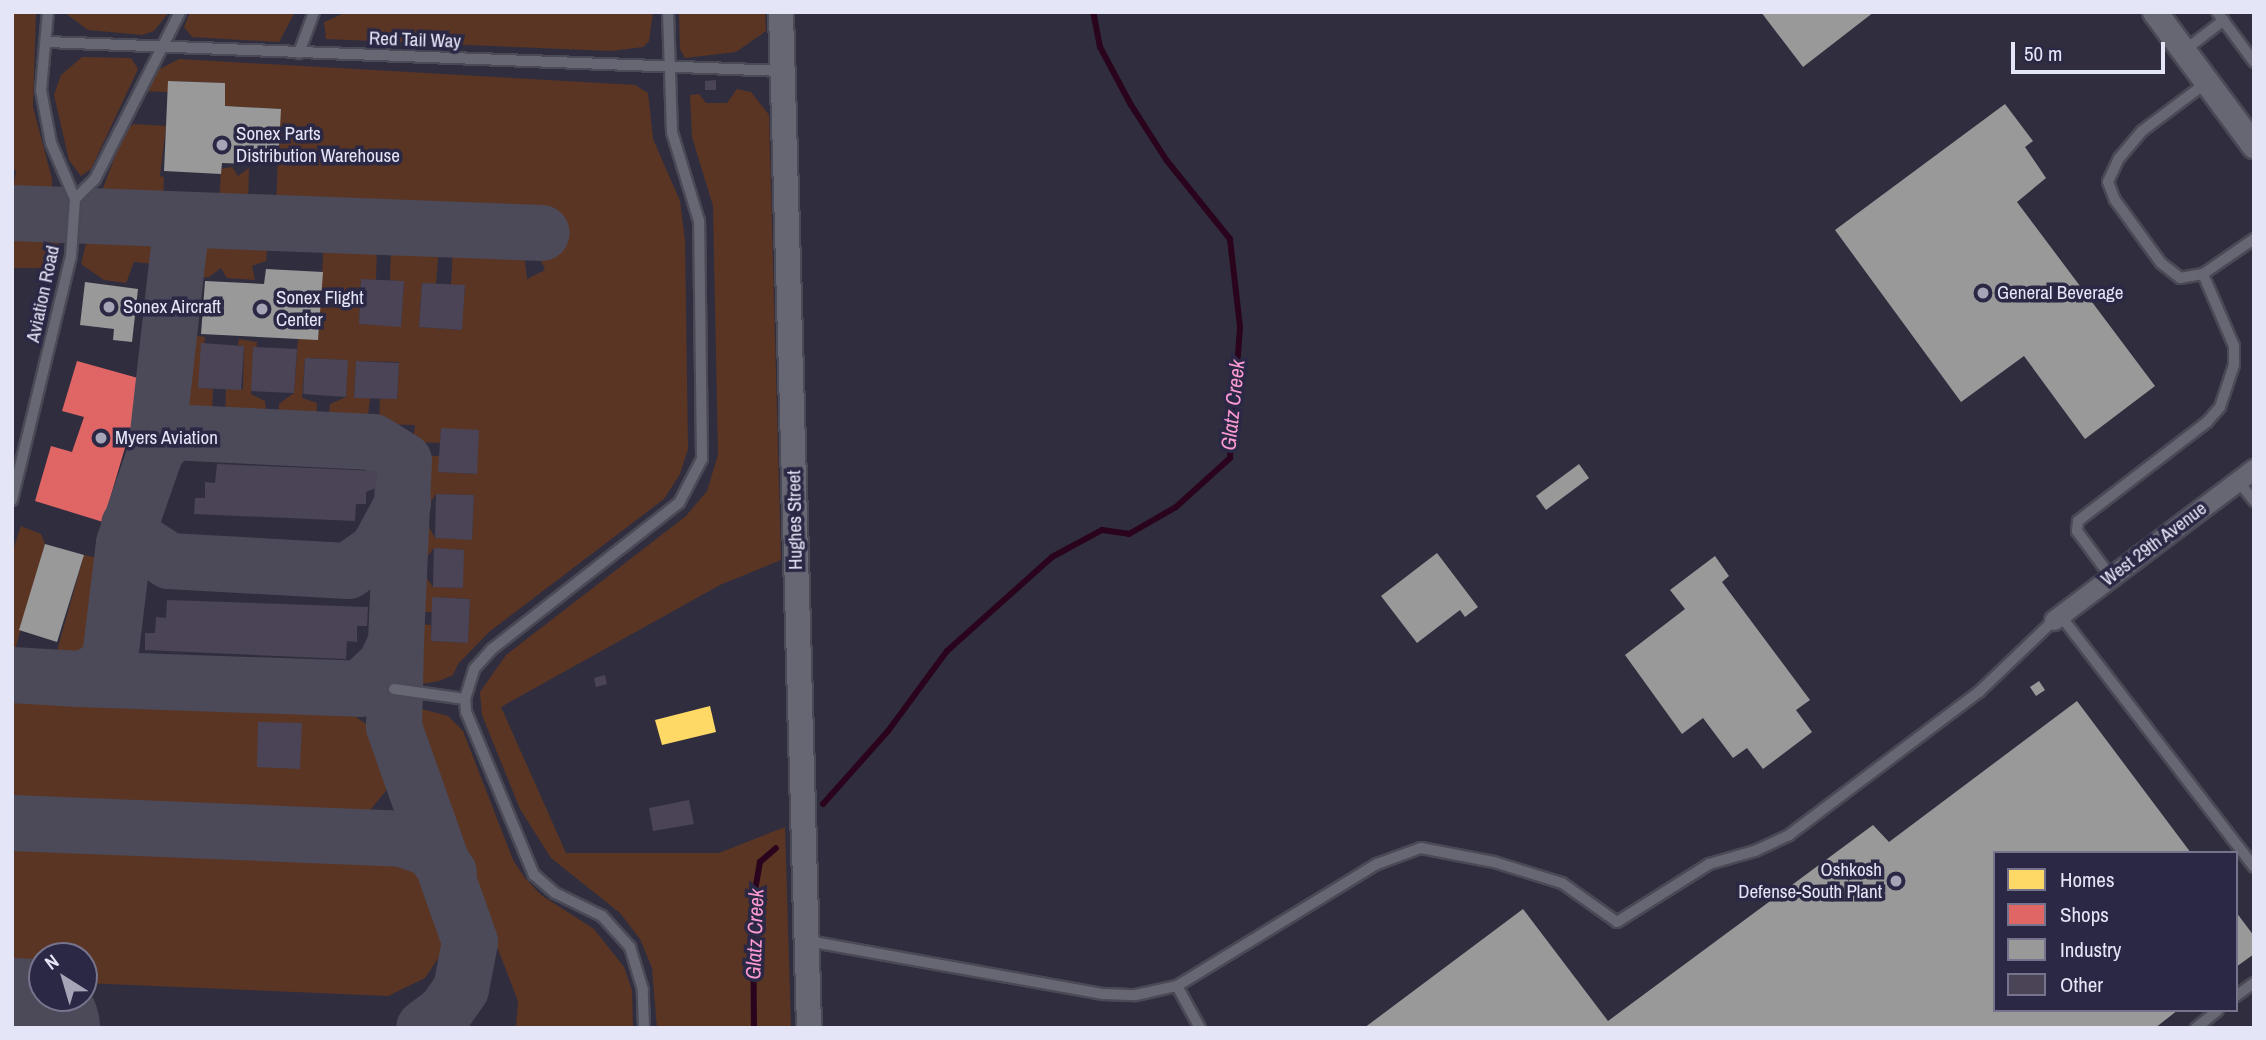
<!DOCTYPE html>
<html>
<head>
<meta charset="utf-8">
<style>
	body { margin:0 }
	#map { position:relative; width:2266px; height:1040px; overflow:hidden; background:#302e3e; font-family:"Archivo Narrow",sans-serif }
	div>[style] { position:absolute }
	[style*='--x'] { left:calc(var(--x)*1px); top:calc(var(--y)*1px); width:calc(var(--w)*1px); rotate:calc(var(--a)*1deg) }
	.green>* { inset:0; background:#5a3524 }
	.homes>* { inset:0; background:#ffd966 }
	.shops>* { inset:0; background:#e06666 }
	.industry>* { inset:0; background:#999 }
	.stream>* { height:6px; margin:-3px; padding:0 3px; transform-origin:3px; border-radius:3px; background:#2a041d }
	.taxiway>* { height:56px; margin:-28px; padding:0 28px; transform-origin:28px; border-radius:28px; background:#4c4a59 }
	.runway>* { height:138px; margin:-69px; padding:0 69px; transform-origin:69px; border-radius:69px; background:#4c4a59 }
	.building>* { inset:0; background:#4a4456 }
	.roads { filter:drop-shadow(2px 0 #4a4956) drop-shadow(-2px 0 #4a4956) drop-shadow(0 2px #4a4956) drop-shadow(0 -2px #4a4956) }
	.service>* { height:10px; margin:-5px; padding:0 5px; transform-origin:5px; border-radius:5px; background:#676774 }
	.minor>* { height:19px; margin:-9.5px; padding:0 9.5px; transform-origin:9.5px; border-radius:9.5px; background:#676774 }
	.tertiary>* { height:24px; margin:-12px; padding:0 12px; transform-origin:12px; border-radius:12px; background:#676774 }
	.dots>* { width:19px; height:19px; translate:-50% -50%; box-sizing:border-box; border:4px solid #2a2844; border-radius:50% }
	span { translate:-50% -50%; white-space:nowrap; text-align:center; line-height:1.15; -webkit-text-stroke:7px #2a2844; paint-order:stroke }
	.street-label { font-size:19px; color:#e5e5f8 }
	.poi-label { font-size:19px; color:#e5e5f8 }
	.left { translate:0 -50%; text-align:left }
	.right { translate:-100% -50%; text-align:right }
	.water-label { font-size:21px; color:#fc9ad1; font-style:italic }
	.frame { position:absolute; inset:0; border:14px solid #e5e5f8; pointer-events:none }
	.legend { position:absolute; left:1993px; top:851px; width:245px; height:161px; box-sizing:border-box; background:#2a2844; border:2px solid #75748c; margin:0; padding:9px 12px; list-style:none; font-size:21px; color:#e5e5f8 }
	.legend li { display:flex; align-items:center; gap:14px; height:35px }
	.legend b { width:35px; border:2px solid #75748c }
	.north { position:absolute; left:28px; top:942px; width:70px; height:70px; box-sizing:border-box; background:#2a2844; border:2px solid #75748c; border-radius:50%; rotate:323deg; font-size:19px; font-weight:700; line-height:28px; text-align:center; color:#e5e5f8 }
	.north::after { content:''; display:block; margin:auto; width:24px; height:32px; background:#a6a5b7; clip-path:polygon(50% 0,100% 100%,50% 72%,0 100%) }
	.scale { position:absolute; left:2011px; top:42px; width:154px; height:32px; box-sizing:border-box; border:4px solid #e5e5f8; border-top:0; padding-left:9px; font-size:21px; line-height:24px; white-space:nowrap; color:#e5e5f8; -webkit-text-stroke:5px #2a2844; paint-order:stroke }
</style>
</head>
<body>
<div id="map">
	<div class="green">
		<i style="clip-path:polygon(12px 12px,36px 12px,33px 107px,52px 179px,52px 192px,46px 197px,12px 196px,16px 171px,12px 166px)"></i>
		<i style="clip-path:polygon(64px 12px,169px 12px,154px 31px,142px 35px,88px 30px)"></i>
		<i style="clip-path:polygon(190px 12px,295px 12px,279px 42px,192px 37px,184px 27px)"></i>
		<i style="clip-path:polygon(347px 12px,653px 12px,649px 41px,643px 47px,612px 51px,326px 39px,324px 22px)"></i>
		<i style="clip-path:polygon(679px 12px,765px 12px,766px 31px,736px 52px,685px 58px,680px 49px)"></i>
		<i style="clip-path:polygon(82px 57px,131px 58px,138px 69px,91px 169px,81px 176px,69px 160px,54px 95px,61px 75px)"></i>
		<i style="clip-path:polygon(179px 59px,635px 85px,648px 93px,653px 139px,680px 201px,685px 241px,688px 449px,680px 474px,664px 499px,489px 632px,458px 664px,453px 675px,439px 681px,422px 684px,403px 673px,406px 623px,431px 625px,431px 641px,468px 643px,470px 599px,433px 597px,432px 612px,406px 611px,406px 573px,423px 573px,433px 587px,462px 588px,463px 550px,434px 548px,423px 562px,407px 561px,409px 520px,425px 520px,435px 538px,472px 539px,474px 495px,436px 494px,426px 509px,410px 509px,412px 455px,439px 456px,439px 472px,476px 474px,441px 428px,440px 443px,413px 442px,415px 425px,379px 424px,380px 399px,397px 399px,399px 362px,356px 361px,354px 397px,370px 398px,367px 425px,328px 423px,330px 404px,346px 397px,347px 360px,305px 358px,302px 398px,317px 403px,316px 422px,278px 420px,279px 404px,294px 393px,298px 339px,318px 339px,324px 241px,377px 243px,376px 280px,361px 279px,359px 324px,401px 326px,404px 282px,390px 280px,391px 244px,439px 246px,436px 284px,422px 283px,419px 327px,461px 330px,465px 286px,451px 285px,453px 247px,517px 249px,524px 254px,527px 279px,545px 270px,537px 251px,549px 250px,549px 217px,276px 205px,280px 109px,225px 106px,225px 83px,169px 81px,168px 92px,144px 91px,156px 71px)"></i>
		<i style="clip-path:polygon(737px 89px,751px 92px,769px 115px,781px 560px,720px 585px,501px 707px,566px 853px,719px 853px,785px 827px,791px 1028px,657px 1028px,652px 968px,640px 939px,620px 913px,551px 858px,520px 809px,482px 715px,480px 692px,506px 655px,686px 516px,707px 491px,718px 455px,713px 206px,692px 137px,690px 95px,699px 94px,706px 103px,727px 103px)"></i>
		<i style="clip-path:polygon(134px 124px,166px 126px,160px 176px,164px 177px,163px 202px,107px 200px,102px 191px,125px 130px)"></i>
		<i style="clip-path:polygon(232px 167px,238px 176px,249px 168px,248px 205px,219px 204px,221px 169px)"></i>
		<i style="clip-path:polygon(12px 229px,53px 233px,59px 241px,58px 263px,52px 268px,12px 268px)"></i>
		<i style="clip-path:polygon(96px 232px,158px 235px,166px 246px,165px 265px,134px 262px,126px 283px,104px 280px,81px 264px,87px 240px)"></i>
		<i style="clip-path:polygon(200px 238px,268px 239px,266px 261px,252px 266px,255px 280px,227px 278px,221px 268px,209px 277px,185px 280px,189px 248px)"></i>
		<i style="clip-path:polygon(178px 333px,205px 337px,198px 388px,213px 389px,212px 417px,179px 415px,169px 404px)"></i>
		<i style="clip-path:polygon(239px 339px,257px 342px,251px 394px,265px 401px,267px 420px,225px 418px,226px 389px,243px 389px,244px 346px,238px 345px)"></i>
		<i style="clip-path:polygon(21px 526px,41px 534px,45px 544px,13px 657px,12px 553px)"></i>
		<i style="clip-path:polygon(84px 555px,104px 559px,98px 647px,94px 655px,74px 664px,53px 665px)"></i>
		<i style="clip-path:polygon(12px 686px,333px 701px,376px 731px,388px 768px,386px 791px,370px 810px,347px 820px,12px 807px)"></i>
		<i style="clip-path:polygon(403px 704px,448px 716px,463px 731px,513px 860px,525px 878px,541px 895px,594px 929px,624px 967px,632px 990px,633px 1028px,516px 1028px,518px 1001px)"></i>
		<i style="clip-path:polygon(12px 840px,395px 856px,430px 874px,448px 920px,447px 945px,425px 978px,388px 996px,84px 983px,84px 956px,42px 956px,42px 981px,12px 980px)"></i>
	</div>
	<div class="homes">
		<i style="clip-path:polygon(710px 706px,716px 732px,662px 745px,655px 720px)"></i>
	</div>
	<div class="shops">
		<i style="clip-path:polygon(77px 361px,145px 380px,103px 522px,35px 501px,51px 446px,72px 452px,84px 417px,62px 411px)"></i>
	</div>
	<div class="industry">
		<i style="clip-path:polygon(1761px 12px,1874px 12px,1803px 67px)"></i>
		<i style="clip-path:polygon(168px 81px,225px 83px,225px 106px,281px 109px,278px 165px,222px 163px,221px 174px,164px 171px)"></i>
		<i style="clip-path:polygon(2005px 104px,2033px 141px,2025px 147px,2046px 178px,2017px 202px,2155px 386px,2085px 439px,2024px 356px,1961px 402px,1835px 230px)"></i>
		<i style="clip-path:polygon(266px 269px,323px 272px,318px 340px,201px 334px,205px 281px,264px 284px)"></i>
		<i style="clip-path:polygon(85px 282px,138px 289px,132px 342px,113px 340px,114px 329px,80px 325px)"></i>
		<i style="clip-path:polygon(1579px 464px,1589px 478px,1546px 510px,1536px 496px)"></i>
		<i style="clip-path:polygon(45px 544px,84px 555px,57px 642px,19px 630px)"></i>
		<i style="clip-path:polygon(1437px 553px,1478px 607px,1465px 617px,1460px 610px,1417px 643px,1381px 596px)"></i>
		<i style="clip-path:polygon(1715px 556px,1729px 576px,1722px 582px,1810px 700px,1796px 710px,1812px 732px,1763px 769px,1747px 748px,1733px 758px,1703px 718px,1682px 734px,1625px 655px,1685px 609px,1670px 590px)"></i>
		<i style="clip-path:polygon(2039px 681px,2045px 690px,2036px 696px,2030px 687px)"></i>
		<i style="clip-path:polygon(2077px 701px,2191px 853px,1995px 853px,1995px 1010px,2178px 1010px,2155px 1028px,1364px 1028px,1523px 909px,1608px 1021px,1873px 825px,1889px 842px)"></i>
		<i style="clip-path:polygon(2236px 912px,2254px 936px,2254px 954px,2236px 967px)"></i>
	</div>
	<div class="stream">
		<i style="--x:823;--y:804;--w:98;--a:-48.3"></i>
		<i style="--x:888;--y:731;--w:99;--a:-53.6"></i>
		<i style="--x:947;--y:651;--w:141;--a:-41.8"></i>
		<i style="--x:1052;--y:557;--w:57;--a:-28.4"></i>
		<i style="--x:1102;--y:530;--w:27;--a:8"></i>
		<i style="--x:1129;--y:534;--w:54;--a:-29.9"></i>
		<i style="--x:1176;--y:507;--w:73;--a:-42.2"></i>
		<i style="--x:1230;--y:458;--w:131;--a:-85.6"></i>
		<i style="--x:1240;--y:327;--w:89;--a:-96.5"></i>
		<i style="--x:1230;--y:239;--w:100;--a:-128.9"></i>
		<i style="--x:1167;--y:161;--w:67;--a:-122.7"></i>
		<i style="--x:1131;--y:105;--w:66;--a:-118.1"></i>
		<i style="--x:1100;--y:47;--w:36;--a:-101"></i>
		<i style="--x:754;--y:1028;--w:126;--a:-90.5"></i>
		<i style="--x:753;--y:902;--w:41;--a:-80.1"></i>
		<i style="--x:760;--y:862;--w:21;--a:-41"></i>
	</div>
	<div class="taxiway">
		<i style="--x:12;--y:213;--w:530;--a:2.16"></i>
		<i style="--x:156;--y:451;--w:205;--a:-83.6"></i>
		<i style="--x:179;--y:247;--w:12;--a:-90"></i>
		<i style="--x:179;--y:235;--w:23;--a:-137"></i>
		<i style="--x:129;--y:525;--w:17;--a:62"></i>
		<i style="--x:137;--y:540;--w:38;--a:33"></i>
		<i style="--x:169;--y:561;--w:179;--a:3.2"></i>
		<i style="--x:348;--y:571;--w:35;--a:-35"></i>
		<i style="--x:377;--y:551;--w:55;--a:-61.6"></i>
		<i style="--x:396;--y:642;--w:85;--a:91.3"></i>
		<i style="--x:394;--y:727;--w:228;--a:70.5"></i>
		<i style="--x:470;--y:942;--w:48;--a:100.8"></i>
		<i style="--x:461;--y:989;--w:28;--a:125"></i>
		<i style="--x:445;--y:1012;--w:26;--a:143"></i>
		<i style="--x:12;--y:675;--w:68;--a:3.4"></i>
		<i style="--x:80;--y:679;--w:280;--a:2"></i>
		<i style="--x:360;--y:689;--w:34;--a:-43"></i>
		<i style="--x:385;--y:666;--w:26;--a:-65"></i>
		<i style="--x:396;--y:642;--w:181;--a:-87.5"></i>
		<i style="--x:404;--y:461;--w:36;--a:-148"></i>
		<i style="--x:373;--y:442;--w:202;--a:-177.2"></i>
		<i style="--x:171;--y:432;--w:24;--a:128"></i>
		<i style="--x:156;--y:451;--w:97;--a:109.2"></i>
		<i style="--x:124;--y:543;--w:117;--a:96.9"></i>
		<i style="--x:110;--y:659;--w:21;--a:135"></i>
		<i style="--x:95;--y:674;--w:16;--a:162"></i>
		<i style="--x:12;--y:823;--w:390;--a:2.3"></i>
		<i style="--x:402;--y:839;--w:31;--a:19"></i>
		<i style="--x:431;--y:849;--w:30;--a:53"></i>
	</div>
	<div class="runway">
		<i style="--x:12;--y:1027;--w:19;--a:3"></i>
	</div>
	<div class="building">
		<i style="clip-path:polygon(716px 80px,716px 90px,705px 90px,705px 81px)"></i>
		<i style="clip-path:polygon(361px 279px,404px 281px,401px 327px,359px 324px)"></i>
		<i style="clip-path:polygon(422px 283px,465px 285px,462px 330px,419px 327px)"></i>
		<i style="clip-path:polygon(201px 343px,244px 346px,241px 390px,198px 388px)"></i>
		<i style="clip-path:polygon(253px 347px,297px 349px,294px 393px,251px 391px)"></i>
		<i style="clip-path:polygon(305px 358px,348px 360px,346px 397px,303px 394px)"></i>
		<i style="clip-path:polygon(356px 361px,399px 363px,397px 399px,354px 398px)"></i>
		<i style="clip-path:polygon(441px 428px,479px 430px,477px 474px,438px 472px)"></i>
		<i style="clip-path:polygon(217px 464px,377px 471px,376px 488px,366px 492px,366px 504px,356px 504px,355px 521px,194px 514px,195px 498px,205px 498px,205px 482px,215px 483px)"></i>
		<i style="clip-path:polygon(436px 494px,474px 495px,472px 540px,435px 538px)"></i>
		<i style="clip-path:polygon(434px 548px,464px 550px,463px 588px,433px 587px)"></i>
		<i style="clip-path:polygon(432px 597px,470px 599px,468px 643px,431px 641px)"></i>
		<i style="clip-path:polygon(167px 600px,368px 607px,367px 626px,357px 626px,357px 642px,347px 641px,346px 659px,145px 650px,145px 633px,155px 633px,156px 617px,166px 618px)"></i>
		<i style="clip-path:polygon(605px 675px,607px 684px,596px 687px,594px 678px)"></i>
		<i style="clip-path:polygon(258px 722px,302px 723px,300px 769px,257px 767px)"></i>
		<i style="clip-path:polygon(689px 800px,694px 824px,653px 831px,649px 808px)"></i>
	</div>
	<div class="roads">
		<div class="service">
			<i style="--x:2217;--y:12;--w:62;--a:53.5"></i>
			<i style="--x:47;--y:42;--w:737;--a:2.26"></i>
			<i style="--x:2185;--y:50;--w:49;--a:-37.6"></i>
			<i style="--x:299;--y:53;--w:44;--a:-69.9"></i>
			<i style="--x:2206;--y:83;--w:80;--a:143.1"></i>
			<i style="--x:2142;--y:131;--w:35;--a:130"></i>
			<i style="--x:2119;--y:158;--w:26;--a:115"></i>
			<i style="--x:2108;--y:182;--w:19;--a:69"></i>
			<i style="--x:2115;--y:200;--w:78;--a:53.9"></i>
			<i style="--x:2161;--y:263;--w:24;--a:38"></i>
			<i style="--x:2180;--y:278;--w:23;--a:-10"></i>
			<i style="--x:2203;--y:274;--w:62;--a:-34.5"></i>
			<i style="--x:75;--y:199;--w:28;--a:-45"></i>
			<i style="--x:95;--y:179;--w:187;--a:-63"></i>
			<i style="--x:2238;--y:481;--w:26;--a:51"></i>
			<i style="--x:12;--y:500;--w:251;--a:-76.4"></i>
			<i style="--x:71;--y:256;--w:57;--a:-86"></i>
			<i style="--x:75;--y:199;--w:61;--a:-113.2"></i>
			<i style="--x:51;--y:143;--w:54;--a:-100.7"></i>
			<i style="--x:41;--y:90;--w:78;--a:-84.9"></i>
			<i style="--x:2111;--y:577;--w:57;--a:-126.5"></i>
			<i style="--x:2077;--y:531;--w:10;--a:-84"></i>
			<i style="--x:2078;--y:521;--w:163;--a:-37.5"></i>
			<i style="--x:2207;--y:422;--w:20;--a:-49"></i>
			<i style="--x:2220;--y:407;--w:44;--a:-71.6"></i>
			<i style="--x:2234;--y:365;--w:19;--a:-90"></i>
			<i style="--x:2234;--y:346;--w:78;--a:-113.3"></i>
			<i style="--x:2060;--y:615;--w:318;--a:52.4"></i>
			<i style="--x:394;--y:689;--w:72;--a:8"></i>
			<i style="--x:808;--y:941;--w:300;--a:10.2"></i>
			<i style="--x:1103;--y:994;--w:33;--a:2"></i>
			<i style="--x:1136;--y:995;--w:42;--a:-12.4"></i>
			<i style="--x:1177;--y:986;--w:48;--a:61.3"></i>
			<i style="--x:1177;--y:986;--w:234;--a:-31.4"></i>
			<i style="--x:1377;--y:864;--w:47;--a:-20"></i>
			<i style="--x:1421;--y:848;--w:74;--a:10.9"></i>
			<i style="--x:1494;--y:862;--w:71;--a:17.2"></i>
			<i style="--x:1562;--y:883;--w:67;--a:35.3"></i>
			<i style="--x:1617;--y:922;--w:109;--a:-32.2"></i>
			<i style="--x:1709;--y:864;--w:48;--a:-15.8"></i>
			<i style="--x:1755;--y:851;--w:38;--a:-25"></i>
			<i style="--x:1789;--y:835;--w:238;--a:-37"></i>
			<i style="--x:1979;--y:692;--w:104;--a:-43.8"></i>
			<i style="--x:2236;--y:996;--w:22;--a:-36"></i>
			<i style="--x:644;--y:1028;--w:38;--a:-92"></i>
			<i style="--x:643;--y:990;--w:45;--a:-106.8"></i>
			<i style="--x:630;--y:947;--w:42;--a:-132.1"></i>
			<i style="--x:602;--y:916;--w:52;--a:-153.9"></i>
			<i style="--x:555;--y:893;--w:28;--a:-139"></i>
			<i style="--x:534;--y:875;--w:177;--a:-112.6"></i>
			<i style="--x:466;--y:712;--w:13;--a:-94"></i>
			<i style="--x:465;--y:699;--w:31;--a:-73"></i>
			<i style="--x:474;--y:669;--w:27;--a:-48"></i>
			<i style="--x:492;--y:649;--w:237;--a:-38"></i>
			<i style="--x:679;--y:503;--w:50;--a:-62.4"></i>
			<i style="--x:702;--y:459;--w:238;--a:-90.7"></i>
			<i style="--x:699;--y:221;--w:93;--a:-106.9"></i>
			<i style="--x:672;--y:132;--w:120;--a:-91.9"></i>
			<i style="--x:2196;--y:1028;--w:28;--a:-39"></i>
		</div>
		<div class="minor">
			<i style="--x:2054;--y:620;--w:251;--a:-37.1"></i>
		</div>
		<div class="tertiary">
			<i style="--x:781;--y:12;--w:1016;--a:88.42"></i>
			<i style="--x:2155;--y:12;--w:167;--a:53.5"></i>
		</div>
	</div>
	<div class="dots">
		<i style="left:222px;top:145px;background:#a6a5b7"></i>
		<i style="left:1983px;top:293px;background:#a6a5b7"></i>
		<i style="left:109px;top:307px;background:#a6a5b7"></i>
		<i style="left:262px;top:309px;background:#a6a5b7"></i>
		<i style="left:101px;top:438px;background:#a6a5b7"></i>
		<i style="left:1896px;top:881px;background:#a6a5b7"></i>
	</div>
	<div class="street-label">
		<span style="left:415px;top:40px;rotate:2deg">Red Tail Way</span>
		<span style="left:43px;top:294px;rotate:-78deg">Aviation Road</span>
		<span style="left:795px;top:520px;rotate:-91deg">Hughes Street</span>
		<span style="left:2154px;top:544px;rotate:-37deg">West 29th Avenue</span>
	</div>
	<div class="poi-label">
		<span class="left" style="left:236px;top:145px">Sonex Parts<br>Distribution Warehouse</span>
		<span class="left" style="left:1997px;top:293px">General Beverage</span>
		<span class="left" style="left:276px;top:309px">Sonex Flight<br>Center</span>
		<span class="left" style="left:123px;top:307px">Sonex Aircraft</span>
		<span class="left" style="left:115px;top:438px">Myers Aviation</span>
		<span class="right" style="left:1882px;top:881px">Oshkosh<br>Defense-South Plant</span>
	</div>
	<div class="water-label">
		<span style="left:1233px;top:405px;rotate:-84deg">Glatz Creek</span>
		<span style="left:755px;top:934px;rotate:-88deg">Glatz Creek</span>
	</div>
	<div class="frame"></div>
	<ul class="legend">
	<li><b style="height:19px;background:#ffd966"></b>Homes</li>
	<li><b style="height:19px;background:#e06666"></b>Shops</li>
	<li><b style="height:19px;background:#999"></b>Industry</li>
	<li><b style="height:19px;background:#4a4456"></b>Other</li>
	</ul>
	<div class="north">N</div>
	<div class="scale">50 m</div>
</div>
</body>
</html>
